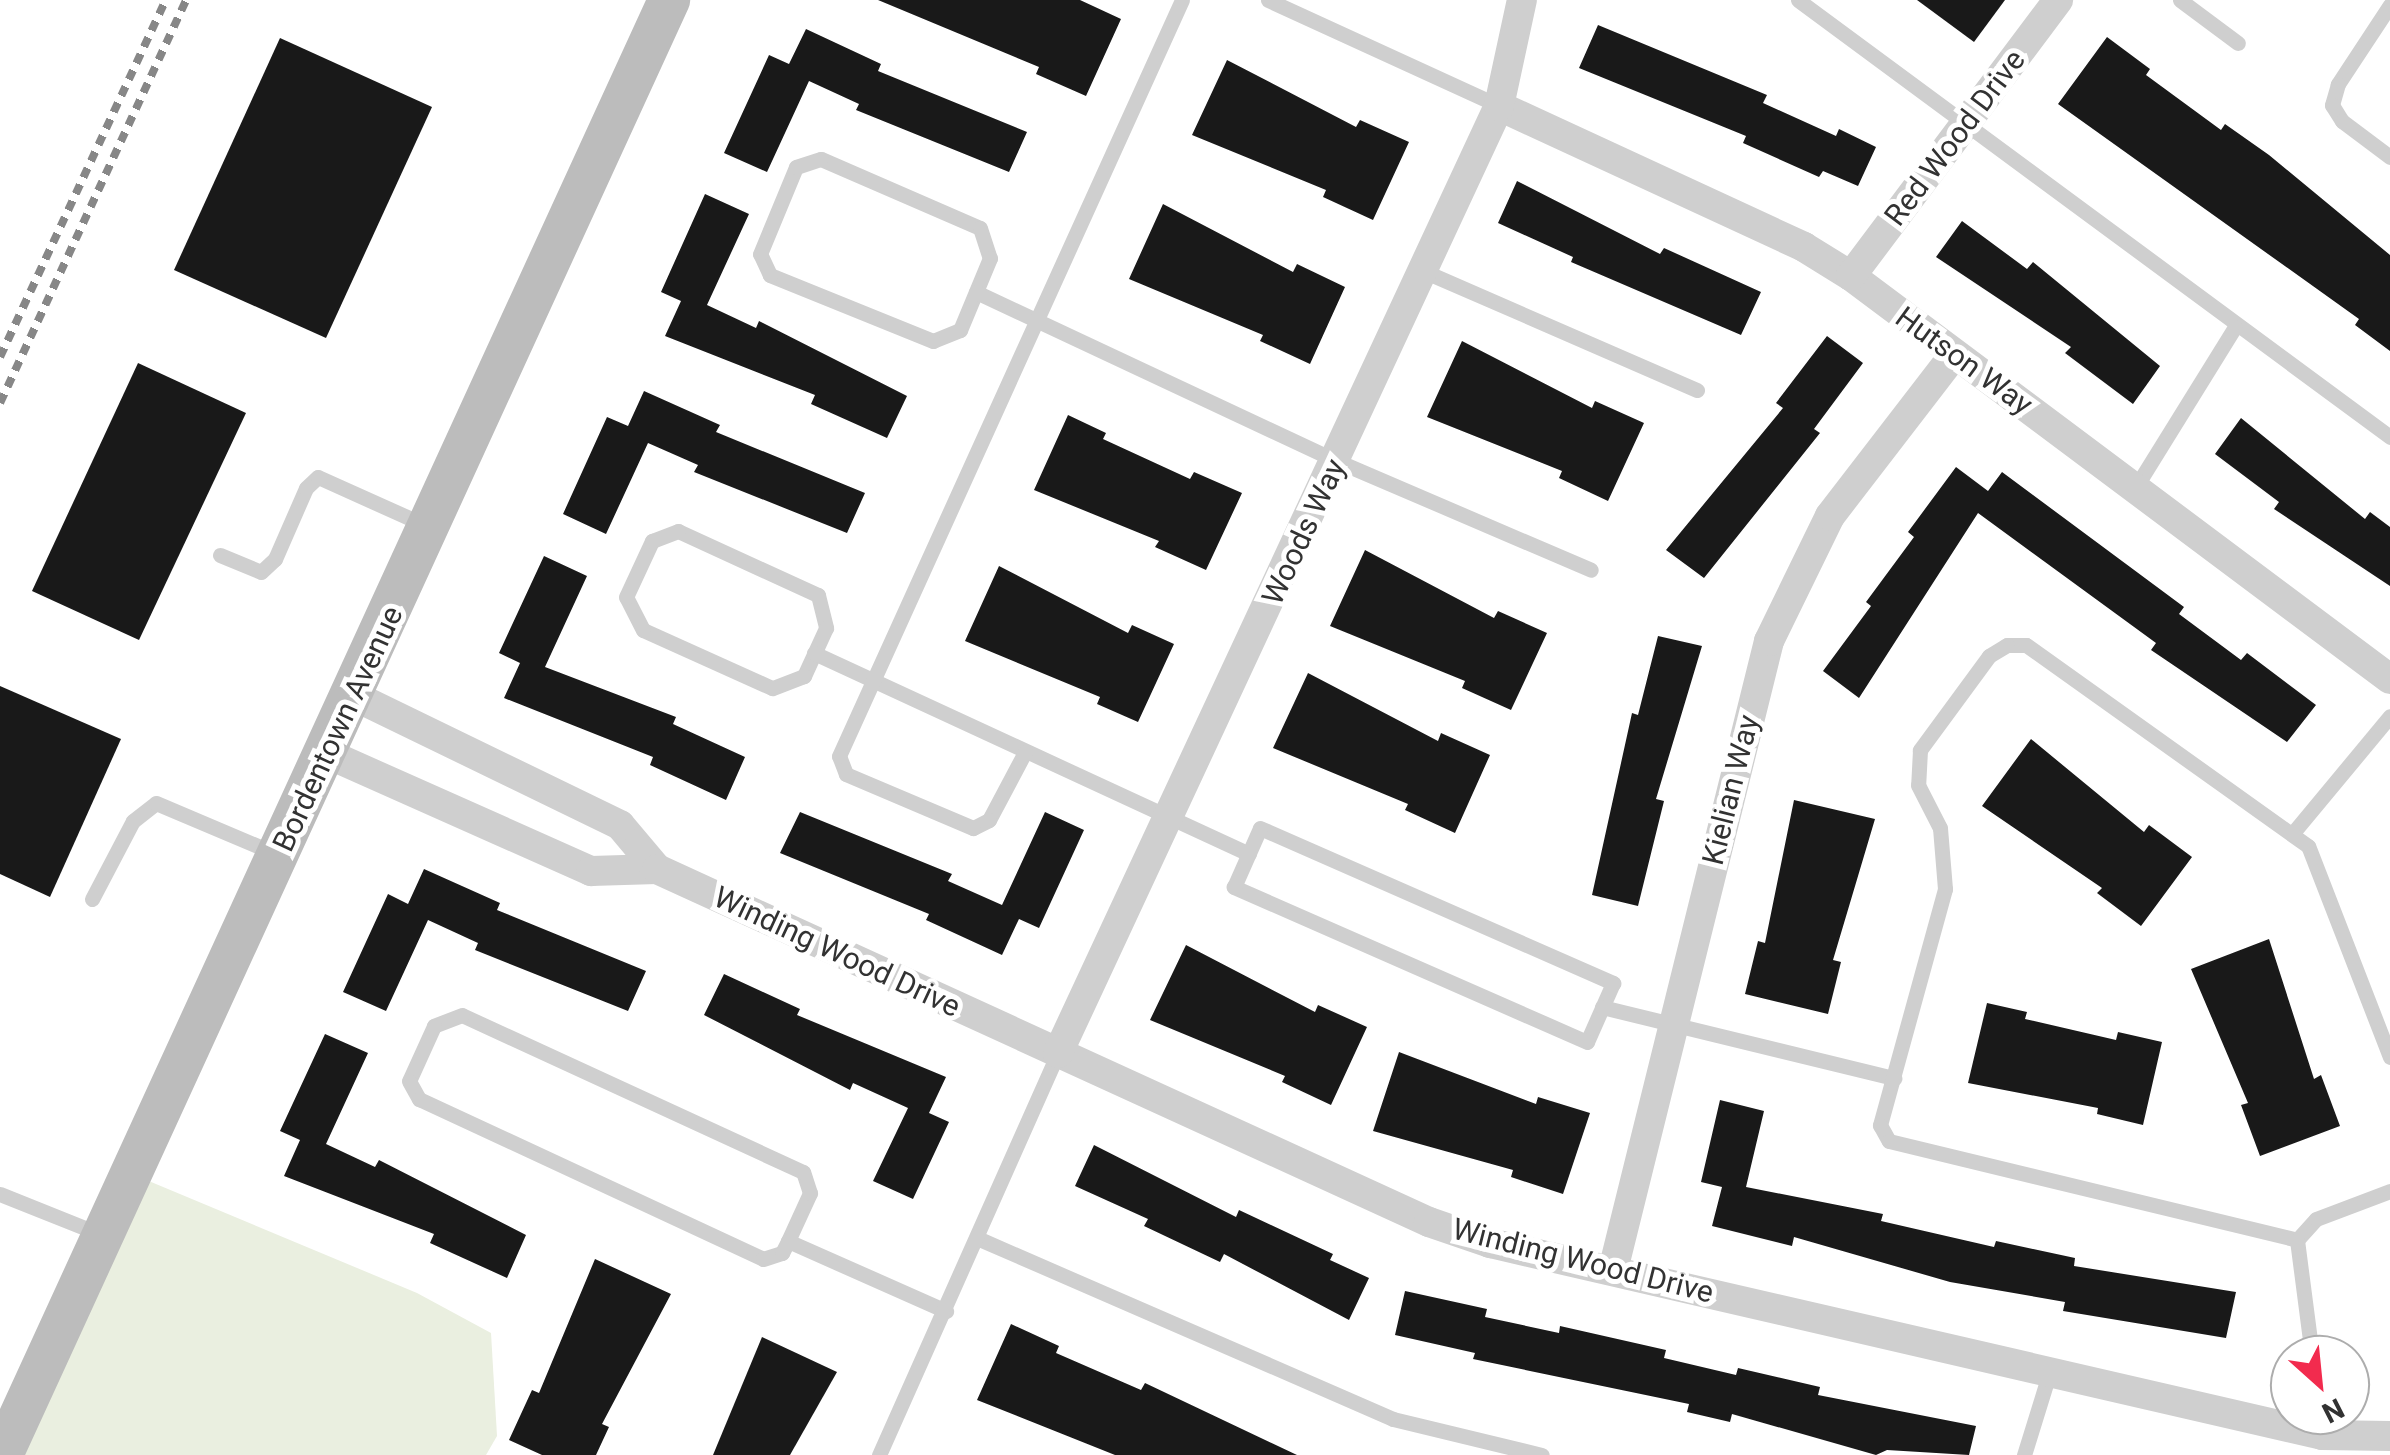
<!DOCTYPE html>
<html>
<head>
<meta charset="utf-8">
<style>
	body { margin:0 }
	#map { position:relative; width:2390px; height:1455px; overflow:hidden; background:#fff; font-family:Roboto,sans-serif }
	div>[style] { position:absolute }
	[style*='--x'] { left:calc(var(--x)*1px); top:calc(var(--y)*1px); width:calc(var(--w)*1px); rotate:calc(var(--a)*1deg) }
	.green>* { inset:0; background:#eaefe0 }
	.building>* { inset:0; background:#191919 }
	.service>* { height:15px; margin:-7.5px; padding:0 7.5px; transform-origin:7.5px; border-radius:7.5px; background:#cfcfcf }
	.minor>* { height:30px; margin:-15px; padding:0 15px; transform-origin:15px; border-radius:15px; background:#cfcfcf }
	.secondary>* { height:42px; margin:-21px; padding:0 21px; transform-origin:21px; border-radius:21px; background:#bcbcbc }
	.rail>* { height:8px; margin-top:-4px; transform-origin:0; background:repeating-linear-gradient(90deg,#878787 0 10px,transparent 0 18px) }
	span { translate:-50% -50%; white-space:nowrap; text-align:center; line-height:1.15; -webkit-text-stroke:10px #fff; paint-order:stroke }
	.street-label { font-size:30px; color:#323232 }
	.north { position:absolute; left:2270px; top:1335px; width:100px; height:100px; box-sizing:border-box; background:#fff; border:2px solid #adadad; border-radius:50%; rotate:153deg; font-size:28px; font-weight:700; line-height:40px; text-align:center; color:#323232 }
	.north::after { content:''; display:block; margin:auto; width:35px; height:45px; background:#f22b4e; clip-path:polygon(50% 0,100% 100%,50% 72%,0 100%) }
</style>
</head>
<body>
<div id="map">
	<div class="green">
		<i style="clip-path:polygon(132px 1174px,417px 1293px,491px 1333px,497px 1436px,486px 1455px,2px 1455px)"></i>
	</div>
	<div class="building">
		<i style="clip-path:polygon(878px 0,1080px 0,1121px 19px,1086px 96px,1036px 74px,1039px 67px)"></i>
		<i style="clip-path:polygon(1917px 0,2005px 0,1974px 42px)"></i>
		<i style="clip-path:polygon(1598px 25px,1767px 95px,1763px 103px,1836px 136px,1839px 129px,1876px 147px,1858px 186px,1823px 171px,1819px 177px,1743px 143px,1746px 136px,1579px 68px)"></i>
		<i style="clip-path:polygon(806px 29px,881px 64px,878px 71px,1027px 132px,1009px 172px,856px 110px,859px 104px,809px 81px,767px 172px,724px 153px,769px 55px,789px 64px)"></i>
		<i style="clip-path:polygon(2107px 37px,2150px 69px,2146px 75px,2221px 130px,2225px 124px,2269px 155px,2390px 255px,2390px 351px,2355px 325px,2359px 319px,2058px 104px)"></i>
		<i style="clip-path:polygon(280px 38px,432px 107px,326px 338px,174px 270px)"></i>
		<i style="clip-path:polygon(1227px 60px,1356px 127px,1360px 120px,1409px 142px,1373px 220px,1323px 197px,1326px 190px,1192px 135px)"></i>
		<i style="clip-path:polygon(1517px 181px,1660px 254px,1664px 248px,1761px 292px,1741px 335px,1571px 262px,1573px 257px,1498px 223px)"></i>
		<i style="clip-path:polygon(705px 194px,749px 214px,707px 305px,756px 328px,759px 321px,907px 396px,887px 438px,811px 404px,815px 395px,665px 336px,681px 301px,661px 292px)"></i>
		<i style="clip-path:polygon(1163px 204px,1293px 272px,1297px 264px,1345px 287px,1310px 364px,1260px 341px,1263px 335px,1129px 279px)"></i>
		<i style="clip-path:polygon(1962px 221px,2027px 269px,2033px 262px,2160px 366px,2133px 404px,2065px 353px,2071px 347px,1936px 257px)"></i>
		<i style="clip-path:polygon(1827px 336px,1863px 363px,1814px 429px,1820px 433px,1704px 578px,1666px 550px,1783px 408px,1776px 403px)"></i>
		<i style="clip-path:polygon(1462px 341px,1592px 408px,1595px 401px,1644px 423px,1608px 501px,1559px 478px,1562px 471px,1427px 417px)"></i>
		<i style="clip-path:polygon(138px 363px,246px 413px,139px 640px,32px 591px)"></i>
		<i style="clip-path:polygon(644px 391px,720px 425px,716px 432px,865px 493px,847px 533px,694px 472px,698px 465px,648px 443px,606px 534px,563px 514px,607px 417px,628px 426px)"></i>
		<i style="clip-path:polygon(1068px 415px,1106px 433px,1103px 439px,1190px 479px,1194px 472px,1242px 493px,1206px 570px,1155px 547px,1159px 541px,1034px 490px)"></i>
		<i style="clip-path:polygon(2241px 418px,2365px 519px,2370px 512px,2390px 527px,2390px 586px,2274px 509px,2279px 502px,2215px 454px)"></i>
		<i style="clip-path:polygon(1956px 467px,1988px 491px,2002px 472px,2184px 607px,2179px 614px,2241px 660px,2247px 653px,2316px 705px,2287px 742px,2151px 650px,2156px 643px,1978px 513px,1859px 698px,1823px 671px,1871px 606px,1866px 602px,1914px 537px,1908px 532px)"></i>
		<i style="clip-path:polygon(1365px 550px,1494px 618px,1498px 611px,1547px 633px,1511px 710px,1462px 688px,1465px 681px,1330px 626px)"></i>
		<i style="clip-path:polygon(544px 556px,587px 576px,545px 667px,676px 717px,673px 724px,745px 757px,726px 800px,650px 765px,653px 757px,504px 698px,520px 663px,499px 653px)"></i>
		<i style="clip-path:polygon(999px 566px,1128px 633px,1132px 625px,1174px 644px,1138px 722px,1097px 704px,1100px 697px,965px 641px)"></i>
		<i style="clip-path:polygon(1658px 636px,1702px 646px,1656px 799px,1664px 801px,1638px 906px,1592px 895px,1632px 713px,1638px 715px)"></i>
		<i style="clip-path:polygon(1308px 673px,1438px 741px,1441px 733px,1490px 755px,1455px 833px,1405px 810px,1408px 804px,1273px 748px)"></i>
		<i style="clip-path:polygon(0 686px,121px 739px,50px 897px,0 874px)"></i>
		<i style="clip-path:polygon(2031px 739px,2144px 832px,2149px 825px,2192px 857px,2141px 926px,2097px 893px,2102px 888px,1982px 806px)"></i>
		<i style="clip-path:polygon(1794px 800px,1875px 819px,1833px 960px,1841px 962px,1828px 1014px,1745px 994px,1758px 941px,1765px 943px)"></i>
		<i style="clip-path:polygon(800px 812px,952px 874px,948px 881px,1002px 905px,1045px 812px,1084px 830px,1039px 928px,1019px 919px,1002px 955px,926px 920px,929px 914px,780px 853px)"></i>
		<i style="clip-path:polygon(424px 869px,500px 903px,497px 910px,646px 971px,628px 1011px,475px 950px,478px 943px,428px 920px,386px 1011px,343px 992px,388px 894px,408px 904px)"></i>
		<i style="clip-path:polygon(2269px 939px,2314px 1079px,2321px 1075px,2340px 1126px,2260px 1156px,2241px 1105px,2248px 1103px,2191px 969px)"></i>
		<i style="clip-path:polygon(1186px 945px,1315px 1012px,1318px 1005px,1367px 1027px,1331px 1105px,1282px 1082px,1285px 1076px,1150px 1020px)"></i>
		<i style="clip-path:polygon(724px 974px,800px 1009px,797px 1015px,946px 1077px,929px 1113px,949px 1122px,913px 1199px,873px 1181px,908px 1108px,853px 1083px,850px 1090px,704px 1015px)"></i>
		<i style="clip-path:polygon(1987px 1003px,2027px 1012px,2025px 1019px,2116px 1040px,2118px 1032px,2162px 1042px,2143px 1125px,2097px 1114px,2098px 1108px,1968px 1083px)"></i>
		<i style="clip-path:polygon(325px 1034px,368px 1053px,326px 1144px,375px 1167px,379px 1160px,526px 1235px,507px 1278px,430px 1243px,434px 1234px,284px 1176px,300px 1140px,280px 1131px)"></i>
		<i style="clip-path:polygon(1399px 1052px,1536px 1104px,1538px 1097px,1590px 1113px,1563px 1194px,1511px 1177px,1513px 1170px,1373px 1131px)"></i>
		<i style="clip-path:polygon(1720px 1100px,1764px 1111px,1746px 1187px,1883px 1214px,1881px 1221px,1994px 1247px,1996px 1241px,2075px 1258px,2074px 1266px,2236px 1292px,2226px 1338px,2063px 1311px,2065px 1302px,1950px 1282px,1794px 1237px,1792px 1246px,1712px 1226px,1722px 1187px,1701px 1182px)"></i>
		<i style="clip-path:polygon(1094px 1145px,1236px 1217px,1239px 1210px,1333px 1254px,1330px 1260px,1369px 1278px,1349px 1320px,1224px 1254px,1220px 1262px,1144px 1226px,1148px 1219px,1075px 1186px)"></i>
		<i style="clip-path:polygon(595px 1259px,671px 1294px,602px 1424px,609px 1427px,596px 1455px,542px 1455px,509px 1440px,532px 1390px,539px 1393px)"></i>
		<i style="clip-path:polygon(1405px 1291px,1487px 1309px,1485px 1317px,1559px 1333px,1560px 1326px,1666px 1350px,1664px 1358px,1736px 1375px,1738px 1368px,1820px 1387px,1818px 1395px,1976px 1426px,1969px 1455px,1887px 1450px,1876px 1455px,1732px 1414px,1730px 1422px,1687px 1412px,1689px 1404px,1473px 1359px,1475px 1353px,1395px 1335px)"></i>
		<i style="clip-path:polygon(1011px 1324px,1059px 1346px,1056px 1353px,1141px 1390px,1145px 1383px,1297px 1455px,1115px 1455px,977px 1400px)"></i>
		<i style="clip-path:polygon(762px 1337px,837px 1372px,790px 1455px,713px 1455px)"></i>
	</div>
	<div class="service">
		<i style="--x:1268;--y:0;--w:254;--a:24.6"></i>
		<i style="--x:1798;--y:0;--w:736;--a:36.43"></i>
		<i style="--x:2180;--y:0;--w:72;--a:36.6"></i>
		<i style="--x:2390;--y:5;--w:95;--a:123.4"></i>
		<i style="--x:2338;--y:84;--w:22;--a:106"></i>
		<i style="--x:2332;--y:105;--w:19;--a:58"></i>
		<i style="--x:2342;--y:121;--w:60;--a:36.9"></i>
		<i style="--x:821;--y:159;--w:173;--a:23.5"></i>
		<i style="--x:980;--y:228;--w:32;--a:72"></i>
		<i style="--x:990;--y:258;--w:78;--a:112.6"></i>
		<i style="--x:960;--y:330;--w:29;--a:158"></i>
		<i style="--x:933;--y:341;--w:176;--a:-158"></i>
		<i style="--x:770;--y:275;--w:23;--a:-115"></i>
		<i style="--x:760;--y:254;--w:94;--a:-67.5"></i>
		<i style="--x:796;--y:167;--w:26;--a:-18"></i>
		<i style="--x:1421;--y:270;--w:301;--a:23.5"></i>
		<i style="--x:976;--y:292;--w:399;--a:25.1"></i>
		<i style="--x:1337;--y:461;--w:276;--a:23.2"></i>
		<i style="--x:2137;--y:485;--w:186;--a:-58.2"></i>
		<i style="--x:678;--y:531;--w:154;--a:24.6"></i>
		<i style="--x:818;--y:595;--w:34;--a:76"></i>
		<i style="--x:826;--y:628;--w:53;--a:114.6"></i>
		<i style="--x:804;--y:676;--w:34;--a:159"></i>
		<i style="--x:772;--y:688;--w:141;--a:-155.8"></i>
		<i style="--x:643;--y:630;--w:37;--a:-117"></i>
		<i style="--x:626;--y:597;--w:62;--a:-65.1"></i>
		<i style="--x:652;--y:541;--w:28;--a:-21"></i>
		<i style="--x:220;--y:555;--w:44;--a:22.5"></i>
		<i style="--x:261;--y:572;--w:19;--a:-43"></i>
		<i style="--x:275;--y:559;--w:77;--a:-66.4"></i>
		<i style="--x:306;--y:488;--w:16;--a:-43"></i>
		<i style="--x:318;--y:477;--w:120;--a:24.2"></i>
		<i style="--x:814;--y:653;--w:479;--a:24.8"></i>
		<i style="--x:1025;--y:752;--w:77;--a:117.9"></i>
		<i style="--x:989;--y:820;--w:18;--a:153"></i>
		<i style="--x:973;--y:828;--w:138;--a:-157"></i>
		<i style="--x:846;--y:774;--w:19;--a:-111"></i>
		<i style="--x:839;--y:756;--w:830;--a:-65.6"></i>
		<i style="--x:1260;--y:828;--w:386;--a:23.7"></i>
		<i style="--x:1613;--y:983;--w:64;--a:113.8"></i>
		<i style="--x:1587;--y:1042;--w:386;--a:-156.3"></i>
		<i style="--x:1234;--y:887;--w:64;--a:-66.2"></i>
		<i style="--x:2292;--y:834;--w:153;--a:-50.3"></i>
		<i style="--x:92;--y:899;--w:88;--a:-62.3"></i>
		<i style="--x:133;--y:821;--w:29;--a:-38"></i>
		<i style="--x:156;--y:803;--w:131;--a:22.9"></i>
		<i style="--x:1602;--y:1007;--w:301;--a:13.7"></i>
		<i style="--x:2390;--y:1057;--w:226;--a:-111.2"></i>
		<i style="--x:2308;--y:846;--w:346;--a:-144.5"></i>
		<i style="--x:2026;--y:645;--w:19;--a:180"></i>
		<i style="--x:2007;--y:645;--w:21;--a:149"></i>
		<i style="--x:1989;--y:656;--w:117;--a:126.3"></i>
		<i style="--x:1920;--y:750;--w:35;--a:93"></i>
		<i style="--x:1918;--y:785;--w:48;--a:62.9"></i>
		<i style="--x:1940;--y:828;--w:61;--a:85.3"></i>
		<i style="--x:1945;--y:889;--w:245;--a:105.4"></i>
		<i style="--x:1880;--y:1125;--w:18;--a:61"></i>
		<i style="--x:1889;--y:1141;--w:420;--a:13.6"></i>
		<i style="--x:2297;--y:1240;--w:28;--a:-48"></i>
		<i style="--x:2316;--y:1219;--w:79;--a:-20.7"></i>
		<i style="--x:0;--y:1194;--w:108;--a:21.8"></i>
		<i style="--x:977;--y:1238;--w:454;--a:23.5"></i>
		<i style="--x:1393;--y:1419;--w:153;--a:13.6"></i>
		<i style="--x:2297;--y:1240;--w:116;--a:82.6"></i>
		<i style="--x:788;--y:1241;--w:53;--a:-65.4"></i>
		<i style="--x:810;--y:1193;--w:22;--a:-108"></i>
		<i style="--x:803;--y:1172;--w:375;--a:-155.3"></i>
		<i style="--x:462;--y:1015;--w:30;--a:159"></i>
		<i style="--x:434;--y:1026;--w:60;--a:114.4"></i>
		<i style="--x:409;--y:1081;--w:21;--a:61"></i>
		<i style="--x:419;--y:1099;--w:379;--a:24.9"></i>
		<i style="--x:763;--y:1259;--w:20;--a:-18"></i>
		<i style="--x:782;--y:1253;--w:13;--a:-63"></i>
		<i style="--x:788;--y:1241;--w:173;--a:23.9"></i>
		<i style="--x:879;--y:1455;--w:440;--a:-66"></i>
		<i style="--x:2024;--y:1455;--w:85;--a:-72.8"></i>
	</div>
	<div class="minor">
		<i style="--x:1499;--y:106;--w:336;--a:24.8"></i>
		<i style="--x:1804;--y:247;--w:55;--a:31.7"></i>
		<i style="--x:1851;--y:276;--w:673;--a:36.78"></i>
		<i style="--x:1851;--y:276;--w:345;--a:-53.1"></i>
		<i style="--x:328;--y:754;--w:288;--a:24"></i>
		<i style="--x:591;--y:871;--w:66;--a:-1.7"></i>
		<i style="--x:657;--y:869;--w:57;--a:-130.1"></i>
		<i style="--x:620;--y:825;--w:296;--a:-154.1"></i>
		<i style="--x:657;--y:869;--w:849;--a:24.57"></i>
		<i style="--x:1429;--y:1222;--w:65;--a:19"></i>
		<i style="--x:1490;--y:1243;--w:854;--a:12.99"></i>
		<i style="--x:2322;--y:1435;--w:68;--a:0.8"></i>
		<i style="--x:1058;--y:1053;--w:1045;--a:-65.03"></i>
		<i style="--x:1499;--y:106;--w:108;--a:-77.8"></i>
		<i style="--x:1613;--y:1270;--w:648;--a:-76.07"></i>
		<i style="--x:1769;--y:641;--w:139;--a:-64"></i>
		<i style="--x:1830;--y:516;--w:202;--a:-52.4"></i>
	</div>
	<div class="secondary">
		<i style="--x:2;--y:1455;--w:1601;--a:-65.37"></i>
	</div>
	<div class="rail">
		<i style="--x:0;--y:357;--w:394;--a:-65.1"></i>
		<i style="--x:0;--y:403;--w:444;--a:-65.2"></i>
	</div>
	<div class="street-label">
		<span style="left:1955px;top:138px;rotate:-53deg">Red Wood Drive</span>
		<span style="left:1964px;top:361px;rotate:36deg">Hutson Way</span>
		<span style="left:1304px;top:532px;rotate:-65deg">Woods Way</span>
		<span style="left:338px;top:729px;rotate:-65deg">Bordentown Avenue</span>
		<span style="left:1731px;top:790px;rotate:-76deg">Kielian Way</span>
		<span style="left:837px;top:952px;rotate:25deg">Winding Wood Drive</span>
		<span style="left:1583px;top:1261px;rotate:14deg">Winding Wood Drive</span>
	</div>
	<div class="north">N</div>
</div>
</body>
</html>
